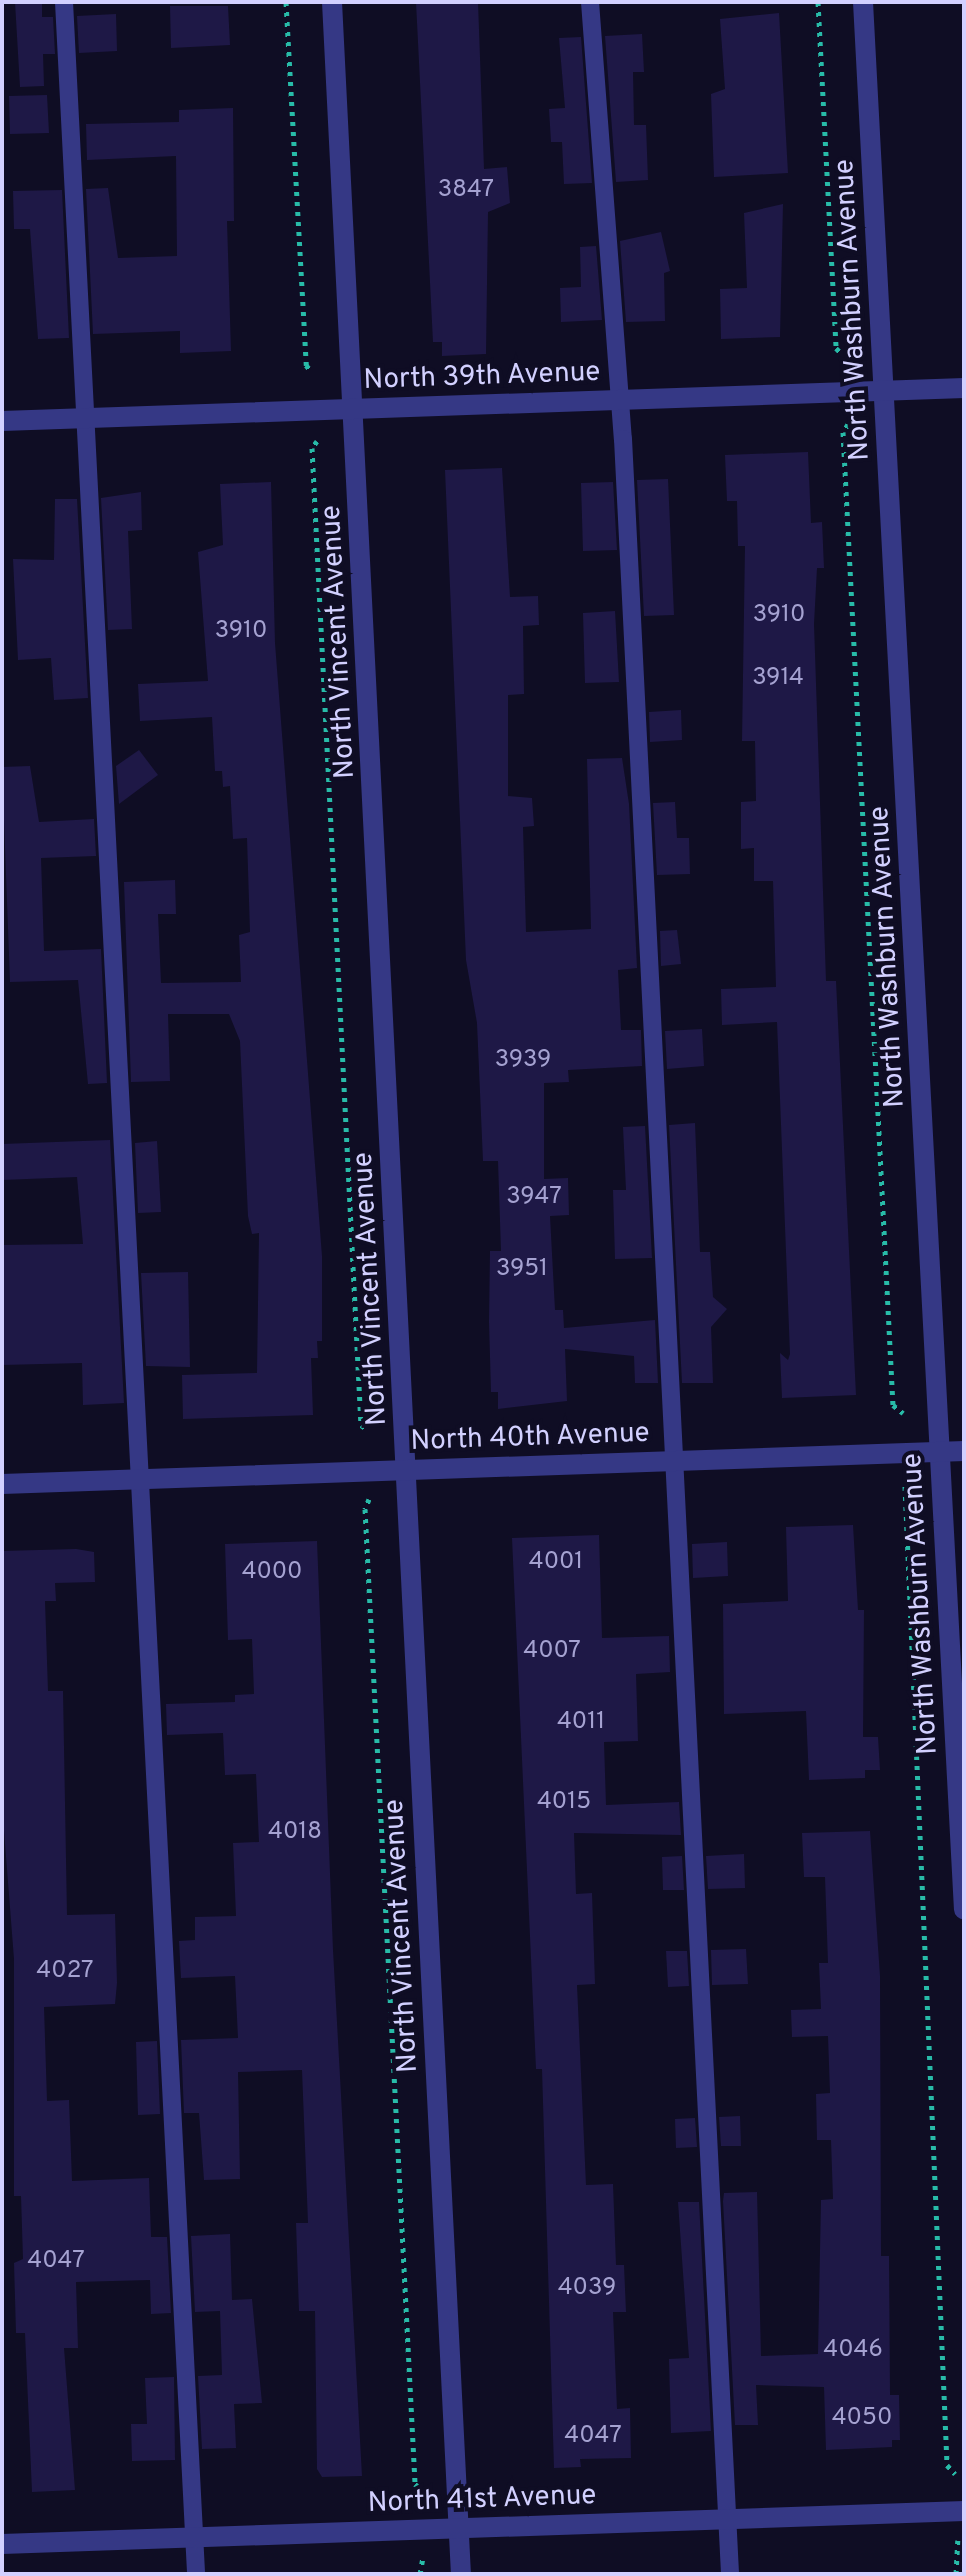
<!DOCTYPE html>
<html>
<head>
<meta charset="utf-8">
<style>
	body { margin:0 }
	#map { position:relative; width:966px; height:2576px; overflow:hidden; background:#0f0d24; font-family:Overpass,sans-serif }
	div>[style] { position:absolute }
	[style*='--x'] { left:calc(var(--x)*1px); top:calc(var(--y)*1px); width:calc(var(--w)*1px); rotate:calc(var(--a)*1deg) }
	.building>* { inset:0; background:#1e1846 }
	.path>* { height:5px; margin-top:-2.5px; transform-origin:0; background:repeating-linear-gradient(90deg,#28bba8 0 4px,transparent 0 10px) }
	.service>* { height:18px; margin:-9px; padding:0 9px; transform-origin:9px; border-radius:9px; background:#353885 }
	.minor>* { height:20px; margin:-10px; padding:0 10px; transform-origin:10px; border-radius:10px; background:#353885 }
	span { translate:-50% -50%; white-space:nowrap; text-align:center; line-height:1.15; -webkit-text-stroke:8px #0f0d24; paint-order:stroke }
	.number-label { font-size:24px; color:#a5a2d1 }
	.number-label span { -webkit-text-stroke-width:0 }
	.street-label { font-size:28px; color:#d2d0ff }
	.frame { position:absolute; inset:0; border:4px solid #d2d0ff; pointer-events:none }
</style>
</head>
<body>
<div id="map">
	<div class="building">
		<i style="clip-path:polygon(15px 2px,42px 2px,42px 17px,53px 17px,55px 54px,43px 54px,44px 86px,20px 87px)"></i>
		<i style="clip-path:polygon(416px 2px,478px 2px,484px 169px,507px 167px,510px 203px,488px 212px,486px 354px,442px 356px,442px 342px,433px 342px)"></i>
		<i style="clip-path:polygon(170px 6px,228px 6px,230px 45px,171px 48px)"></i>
		<i style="clip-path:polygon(779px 13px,788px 173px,714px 177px,711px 94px,725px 89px,720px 19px)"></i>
		<i style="clip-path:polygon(116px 14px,117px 51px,79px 53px,77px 16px)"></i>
		<i style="clip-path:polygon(642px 34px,644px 72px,633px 72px,634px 125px,646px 125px,648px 180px,616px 182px,605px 36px)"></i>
		<i style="clip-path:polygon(581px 37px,592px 183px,564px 184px,562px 142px,551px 142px,549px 109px,565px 108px,559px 38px)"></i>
		<i style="clip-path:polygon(47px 95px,49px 133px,10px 134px,9px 96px)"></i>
		<i style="clip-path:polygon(233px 108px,234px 221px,227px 221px,231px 351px,180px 353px,180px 331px,93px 334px,86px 189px,108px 188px,118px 258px,177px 256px,176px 156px,87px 160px,86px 124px,179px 122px,179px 110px)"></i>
		<i style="clip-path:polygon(62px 190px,69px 338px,38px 339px,30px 229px,14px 229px,13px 191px)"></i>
		<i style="clip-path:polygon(783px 204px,780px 337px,721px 339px,720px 289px,747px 288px,744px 213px)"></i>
		<i style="clip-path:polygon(661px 232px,670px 271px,664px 273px,665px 321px,626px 322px,620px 241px)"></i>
		<i style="clip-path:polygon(596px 246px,602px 320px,561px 322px,560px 288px,581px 287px,580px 247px)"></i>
		<i style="clip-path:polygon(808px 452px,811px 523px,822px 522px,824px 568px,817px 568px,814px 624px,826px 981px,836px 981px,856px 1395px,782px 1398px,780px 1353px,788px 1360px,790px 1354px,777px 1022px,722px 1025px,721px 989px,776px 987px,773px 881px,754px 881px,754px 848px,741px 849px,741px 802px,756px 801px,755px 741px,742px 741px,745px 546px,738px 546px,737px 501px,727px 501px,725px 455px)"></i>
		<i style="clip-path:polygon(502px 468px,510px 597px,538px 596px,539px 625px,523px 626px,524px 694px,508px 695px,508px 796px,532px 798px,534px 826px,523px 827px,526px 932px,591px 929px,587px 759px,622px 758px,629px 804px,637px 968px,618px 970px,621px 1030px,641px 1030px,642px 1066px,568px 1070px,569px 1082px,544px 1083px,544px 1179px,568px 1178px,569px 1215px,550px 1216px,555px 1310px,563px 1310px,564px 1328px,655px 1320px,658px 1383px,635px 1383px,634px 1356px,565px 1349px,567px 1401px,498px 1409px,498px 1392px,491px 1392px,489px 1322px,490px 1251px,501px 1251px,498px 1161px,483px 1161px,477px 1023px,466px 960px,445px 470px)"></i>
		<i style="clip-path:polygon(668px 479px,674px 615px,644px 616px,637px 480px)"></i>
		<i style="clip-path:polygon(271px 482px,275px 643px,322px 1256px,322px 1341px,317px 1341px,318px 1358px,311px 1358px,313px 1415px,183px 1419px,182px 1375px,257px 1373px,259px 1233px,252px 1234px,248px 1216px,240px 1041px,229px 1014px,168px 1014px,170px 1081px,131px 1082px,124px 882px,175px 880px,176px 914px,158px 914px,161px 983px,241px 982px,239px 935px,250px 932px,247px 838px,233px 839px,230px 786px,223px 787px,222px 771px,215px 771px,212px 717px,140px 721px,138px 684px,208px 681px,198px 552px,223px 545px,220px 484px)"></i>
		<i style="clip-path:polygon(613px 482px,617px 550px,583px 551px,581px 483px)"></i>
		<i style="clip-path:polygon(141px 492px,142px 530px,128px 531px,132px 629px,108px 630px,101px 498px)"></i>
		<i style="clip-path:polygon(55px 499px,77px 499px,88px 698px,54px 700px,51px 658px,18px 660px,13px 559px,54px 560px)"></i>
		<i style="clip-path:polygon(615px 611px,619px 682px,585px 683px,583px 613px)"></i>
		<i style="clip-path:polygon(681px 710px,682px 740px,650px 742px,649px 712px)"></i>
		<i style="clip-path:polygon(139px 750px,158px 775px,119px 804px,116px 766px)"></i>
		<i style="clip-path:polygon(30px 766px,39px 822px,94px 819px,96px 856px,41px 858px,44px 951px,101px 949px,107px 1083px,88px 1084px,78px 980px,10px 982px,2px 767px)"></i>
		<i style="clip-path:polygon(675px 802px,677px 838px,689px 838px,690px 874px,657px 875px,653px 803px)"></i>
		<i style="clip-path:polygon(677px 930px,681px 964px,661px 966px,660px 931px)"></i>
		<i style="clip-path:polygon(702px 1029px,704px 1066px,667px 1069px,665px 1031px)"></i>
		<i style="clip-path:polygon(695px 1123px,700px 1252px,710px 1252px,713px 1297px,727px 1309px,711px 1327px,713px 1383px,682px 1383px,669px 1125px)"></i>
		<i style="clip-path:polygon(645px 1126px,652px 1258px,615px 1259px,613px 1190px,626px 1190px,623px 1127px)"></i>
		<i style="clip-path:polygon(110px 1140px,124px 1403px,83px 1405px,82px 1363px,2px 1365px,2px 1245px,83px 1244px,77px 1177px,2px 1180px,2px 1144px)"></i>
		<i style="clip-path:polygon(157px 1141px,161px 1212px,138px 1213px,135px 1143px)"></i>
		<i style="clip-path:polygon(188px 1272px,190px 1367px,146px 1366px,141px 1273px)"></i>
		<i style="clip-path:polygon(853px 1525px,858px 1610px,864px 1610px,863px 1737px,878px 1737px,880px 1770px,865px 1770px,865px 1778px,809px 1780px,806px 1711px,724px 1714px,723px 1604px,788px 1601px,786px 1527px)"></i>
		<i style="clip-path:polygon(599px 1535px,602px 1638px,669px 1636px,670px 1672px,636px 1674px,638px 1741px,604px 1742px,606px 1805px,679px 1802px,681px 1835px,574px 1833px,576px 1894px,592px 1893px,595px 1984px,577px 1985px,586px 2185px,613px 2184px,616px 2265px,624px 2265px,626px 2312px,613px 2312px,617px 2409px,630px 2408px,631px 2458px,580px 2459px,581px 2467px,554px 2468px,542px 2069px,536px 2069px,512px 1538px)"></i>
		<i style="clip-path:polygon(317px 1541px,333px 1950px,362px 2476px,322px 2477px,317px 2469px,315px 2311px,299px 2311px,296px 2223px,308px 2223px,302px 2070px,238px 2072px,240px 2179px,204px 2180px,199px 2113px,184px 2113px,181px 2040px,238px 2038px,235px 1976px,181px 1978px,179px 1941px,195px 1940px,195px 1917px,236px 1916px,233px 1843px,259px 1842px,256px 1774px,225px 1775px,223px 1733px,167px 1735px,166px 1704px,235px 1702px,235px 1695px,254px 1694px,252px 1639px,228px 1640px,225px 1544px)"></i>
		<i style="clip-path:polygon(727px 1542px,728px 1576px,693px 1578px,692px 1544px)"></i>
		<i style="clip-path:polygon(76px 1549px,94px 1552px,95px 1582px,55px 1583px,56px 1601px,45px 1601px,48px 1691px,63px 1691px,67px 1915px,115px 1914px,117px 1983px,115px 2004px,44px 2007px,47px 2101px,69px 2100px,72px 2181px,149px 2178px,151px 2237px,167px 2237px,171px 2313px,151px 2314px,150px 2280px,76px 2282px,78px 2348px,64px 2348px,75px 2490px,32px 2492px,25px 2333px,16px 2333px,14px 2263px,23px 2259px,21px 2196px,14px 2196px,14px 1959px,2px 1805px,2px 1551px)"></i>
		<i style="clip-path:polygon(870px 1831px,880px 1976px,881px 2256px,889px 2256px,890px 2395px,899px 2395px,900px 2440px,892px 2440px,892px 2447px,826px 2450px,824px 2387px,756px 2385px,758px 2425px,735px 2425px,723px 2201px,724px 2193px,757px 2192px,761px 2356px,818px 2354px,821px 2200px,833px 2199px,831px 2140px,817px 2140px,816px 2094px,830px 2093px,828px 2036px,792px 2037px,791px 2010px,821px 2009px,819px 1963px,828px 1963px,825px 1877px,804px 1877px,802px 1833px)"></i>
		<i style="clip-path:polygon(744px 1854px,745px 1888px,708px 1889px,706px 1856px)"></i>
		<i style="clip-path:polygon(682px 1856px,684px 1890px,663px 1890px,662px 1857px)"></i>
		<i style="clip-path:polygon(746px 1949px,748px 1984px,712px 1985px,711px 1950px)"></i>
		<i style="clip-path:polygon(666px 1951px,687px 1951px,689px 1986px,668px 1987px)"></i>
		<i style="clip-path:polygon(157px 2041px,160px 2114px,138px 2115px,136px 2042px)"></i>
		<i style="clip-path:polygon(740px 2116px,741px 2146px,721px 2146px,719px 2117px)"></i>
		<i style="clip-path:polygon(695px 2118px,697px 2147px,676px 2148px,675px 2119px)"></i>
		<i style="clip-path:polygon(678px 2202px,699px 2202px,711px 2431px,671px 2433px,669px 2359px,689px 2358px)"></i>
		<i style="clip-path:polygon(230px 2234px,232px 2300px,252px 2299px,262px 2403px,234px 2404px,236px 2448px,202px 2449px,198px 2376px,222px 2375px,220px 2311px,195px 2312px,191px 2236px)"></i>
		<i style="clip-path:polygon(174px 2377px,175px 2460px,132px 2461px,131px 2424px,147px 2424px,145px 2378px)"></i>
	</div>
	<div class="path">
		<i style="--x:286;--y:2;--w:364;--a:86.8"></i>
		<i style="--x:306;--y:365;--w:9;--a:49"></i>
		<i style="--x:818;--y:2;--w:346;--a:87"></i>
		<i style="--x:836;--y:348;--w:7;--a:45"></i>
		<i style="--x:848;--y:424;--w:9;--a:122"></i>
		<i style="--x:843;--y:432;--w:974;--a:87.06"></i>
		<i style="--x:893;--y:1405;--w:13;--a:39"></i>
		<i style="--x:317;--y:441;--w:9;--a:126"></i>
		<i style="--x:312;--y:448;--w:978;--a:87.13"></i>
		<i style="--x:361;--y:1425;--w:9;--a:36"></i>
		<i style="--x:905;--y:1486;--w:980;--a:87.54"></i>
		<i style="--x:947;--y:2465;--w:12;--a:48"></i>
		<i style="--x:369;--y:1499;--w:11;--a:112"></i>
		<i style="--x:365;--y:1509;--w:976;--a:87.06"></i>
		<i style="--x:415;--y:2484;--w:9;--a:41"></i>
		<i style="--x:420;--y:2574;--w:17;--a:-80"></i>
		<i style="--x:956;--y:2574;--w:34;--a:-87"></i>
	</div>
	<div class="service">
		<i style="--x:64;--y:2;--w:2575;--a:87.06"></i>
		<i style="--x:590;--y:2;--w:438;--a:85.7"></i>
		<i style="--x:623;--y:439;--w:2138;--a:87.13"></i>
	</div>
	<div class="minor">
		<i style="--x:332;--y:2;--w:2575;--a:87.13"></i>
		<i style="--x:863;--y:2;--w:1910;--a:86.97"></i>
		<i style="--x:2;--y:421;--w:963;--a:-1.96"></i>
		<i style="--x:2;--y:1484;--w:963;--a:-1.96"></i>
		<i style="--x:2;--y:2544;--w:963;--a:-1.96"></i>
	</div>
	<div class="number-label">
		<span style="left:466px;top:191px">3847</span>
		<span style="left:779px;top:616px">3910</span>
		<span style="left:241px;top:632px">3910</span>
		<span style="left:778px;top:679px">3914</span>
		<span style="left:523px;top:1061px">3939</span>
		<span style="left:534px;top:1198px">3947</span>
		<span style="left:522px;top:1270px">3951</span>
		<span style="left:556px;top:1563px">4001</span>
		<span style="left:272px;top:1573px">4000</span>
		<span style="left:552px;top:1652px">4007</span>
		<span style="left:581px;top:1723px">4011</span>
		<span style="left:564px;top:1803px">4015</span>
		<span style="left:295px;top:1833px">4018</span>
		<span style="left:65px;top:1972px">4027</span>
		<span style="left:56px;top:2262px">4047</span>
		<span style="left:587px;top:2289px">4039</span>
		<span style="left:853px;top:2351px">4046</span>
		<span style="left:862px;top:2419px">4050</span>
		<span style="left:593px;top:2437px">4047</span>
	</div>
	<div class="street-label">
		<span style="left:853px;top:310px;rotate:-93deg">North Washburn Avenue</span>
		<span style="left:482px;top:377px;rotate:-2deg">North 39th Avenue</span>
		<span style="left:339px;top:642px;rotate:-93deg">North Vincent Avenue</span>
		<span style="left:888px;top:957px;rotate:-93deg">North Washburn Avenue</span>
		<span style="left:371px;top:1289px;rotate:-93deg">North Vincent Avenue</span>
		<span style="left:530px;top:1438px;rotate:-2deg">North 40th Avenue</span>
		<span style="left:921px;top:1604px;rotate:-93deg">North Washburn Avenue</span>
		<span style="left:402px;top:1936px;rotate:-93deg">North Vincent Avenue</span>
		<span style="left:482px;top:2500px;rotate:-2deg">North 41st Avenue</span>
	</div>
	<div class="frame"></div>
</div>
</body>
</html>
